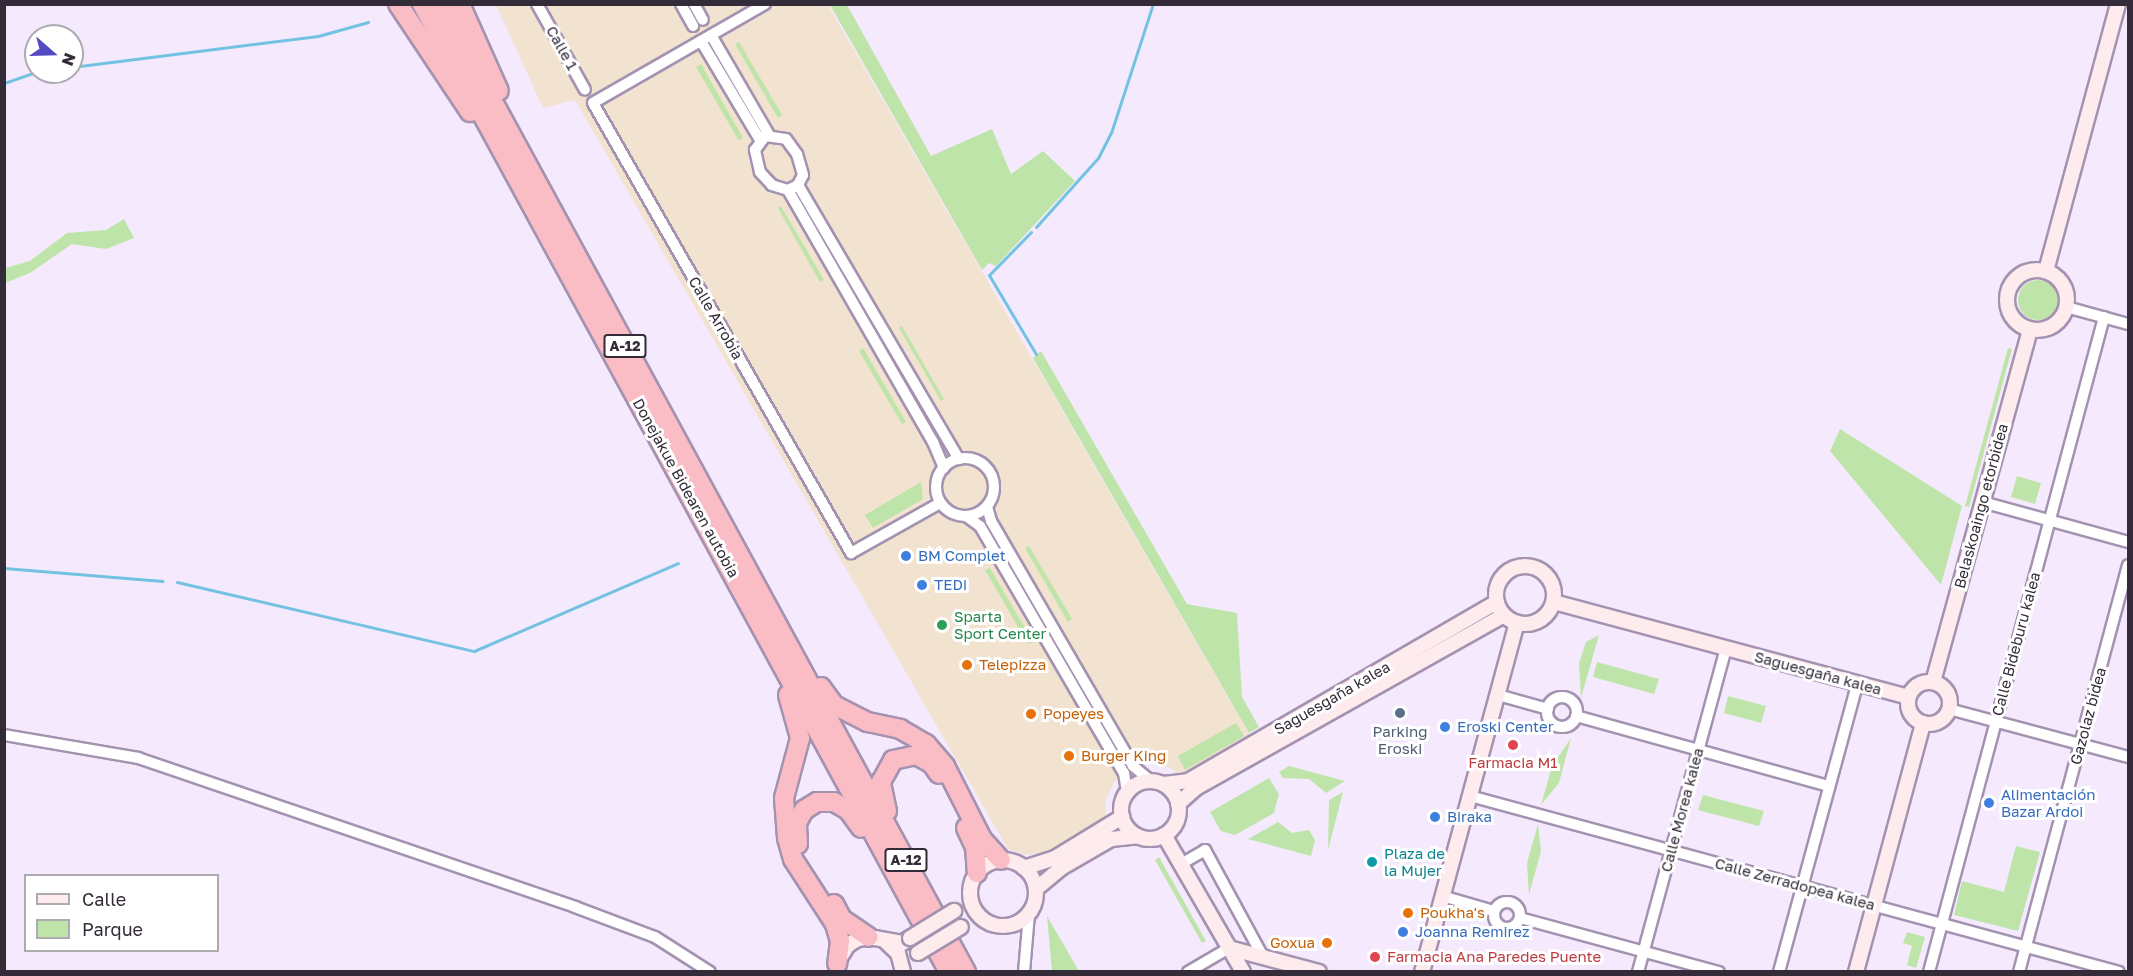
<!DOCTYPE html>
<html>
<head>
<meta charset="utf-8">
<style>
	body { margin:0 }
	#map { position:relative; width:2133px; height:976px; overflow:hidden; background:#f5eafd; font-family:"Golos Text",sans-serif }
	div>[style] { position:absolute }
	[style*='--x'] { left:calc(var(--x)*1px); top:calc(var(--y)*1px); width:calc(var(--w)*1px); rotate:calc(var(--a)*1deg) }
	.industrial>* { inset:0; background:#f2e2d0 }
	.green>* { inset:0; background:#bfe4aa }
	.round { border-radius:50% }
	.stream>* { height:3px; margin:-1.5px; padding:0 1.5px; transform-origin:1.5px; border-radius:1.5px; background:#73c2e2 }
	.roads { filter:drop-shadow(2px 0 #a492b1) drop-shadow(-2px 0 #a492b1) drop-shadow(0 2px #a492b1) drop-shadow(0 -2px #a492b1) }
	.street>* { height:10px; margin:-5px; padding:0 5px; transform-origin:5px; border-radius:5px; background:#fff }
	.street>.ring { margin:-5px; padding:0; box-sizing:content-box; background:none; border:10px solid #fff; border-radius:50% }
	.secondary>* { height:14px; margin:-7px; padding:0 7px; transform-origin:7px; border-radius:7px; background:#feebee }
	.secondary>.ring { margin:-7px; padding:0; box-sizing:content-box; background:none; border:14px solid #feebee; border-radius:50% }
	.highway>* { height:18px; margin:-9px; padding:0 9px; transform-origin:9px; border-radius:9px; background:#fabcc5 }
	.bridges { filter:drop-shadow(2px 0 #a492b1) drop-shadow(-2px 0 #a492b1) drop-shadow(0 2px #a492b1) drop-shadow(0 -2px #a492b1) }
	.secondary-bridge>* { height:14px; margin:-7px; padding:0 7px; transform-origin:7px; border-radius:7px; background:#feebee }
	.dots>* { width:16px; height:16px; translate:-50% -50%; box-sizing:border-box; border:3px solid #fff; border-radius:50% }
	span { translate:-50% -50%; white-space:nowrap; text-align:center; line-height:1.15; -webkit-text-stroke:6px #fff; paint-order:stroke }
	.shield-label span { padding:2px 4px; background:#fff; border:2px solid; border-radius:4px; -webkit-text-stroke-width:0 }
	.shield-label { font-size:14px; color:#332c38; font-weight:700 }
	.street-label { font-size:15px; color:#332c38 }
	.shop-label { font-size:15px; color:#366cbe }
	.left { translate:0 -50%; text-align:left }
	.leisure-label { font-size:15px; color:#27864d }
	.food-label { font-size:15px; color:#c56008 }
	.right { translate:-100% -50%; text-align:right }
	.service-label { font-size:15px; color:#4e5e75 }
	.health-label { font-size:15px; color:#be3a42 }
	.culture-label { font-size:15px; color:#0d838f }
	.frame { position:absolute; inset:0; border:6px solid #332c38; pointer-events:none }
	.legend { position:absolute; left:24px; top:874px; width:195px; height:78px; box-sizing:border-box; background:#fff; border:2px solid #adabaf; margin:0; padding:8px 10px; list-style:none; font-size:18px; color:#332c38 }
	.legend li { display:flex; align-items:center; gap:12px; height:30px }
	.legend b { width:30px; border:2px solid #adabaf }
	.north { position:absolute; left:24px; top:24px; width:60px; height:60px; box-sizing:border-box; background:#fff; border:2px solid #adabaf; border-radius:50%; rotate:110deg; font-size:16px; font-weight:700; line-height:24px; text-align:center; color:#332c38 }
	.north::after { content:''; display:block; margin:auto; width:21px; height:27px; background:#524bc2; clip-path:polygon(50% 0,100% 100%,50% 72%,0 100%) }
</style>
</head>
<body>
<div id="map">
	<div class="industrial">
		<i style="clip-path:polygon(496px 5px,828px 5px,1252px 739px,1183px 778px,1172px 769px,1148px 762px,1114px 782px,1106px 800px,1105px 818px,1047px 852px,1026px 855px,1008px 849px,575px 100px,543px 108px)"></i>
	</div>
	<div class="green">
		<i style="clip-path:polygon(830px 5px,847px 5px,931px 156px,992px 129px,1011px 174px,1043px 151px,1075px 181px,996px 266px,989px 263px,982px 270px)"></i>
		<i style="clip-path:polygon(739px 42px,782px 115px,778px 118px,735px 44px)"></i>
		<i style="clip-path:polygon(701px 64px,743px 138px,739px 141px,696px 67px)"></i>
		<i style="clip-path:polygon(781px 206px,824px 280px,820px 282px,778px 208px)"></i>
		<i style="clip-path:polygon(124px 219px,134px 238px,106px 249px,72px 244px,30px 273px,5px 283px,5px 268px,30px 261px,67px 233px,106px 230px)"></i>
		<i class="round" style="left:2018px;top:280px;width:40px;height:40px"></i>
		<i style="clip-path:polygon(902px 326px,944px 399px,941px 401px,899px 328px)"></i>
		<i style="clip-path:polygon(863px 348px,906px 422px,902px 424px,859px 351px)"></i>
		<i style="clip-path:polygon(2008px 348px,2012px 349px,1969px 507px,1965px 506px)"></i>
		<i style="clip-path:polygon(1041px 351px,1187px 604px,1237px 613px,1242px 697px,1259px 727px,1249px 733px,1033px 358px)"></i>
		<i style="clip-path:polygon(1840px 429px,1962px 506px,1941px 585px,1830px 451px)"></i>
		<i style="clip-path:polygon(2017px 476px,2041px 483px,2035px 504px,2011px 497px)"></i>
		<i style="clip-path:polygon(921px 482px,923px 499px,873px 528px,865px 515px)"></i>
		<i style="clip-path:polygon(1029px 546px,1072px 619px,1068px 622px,1025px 548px)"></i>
		<i style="clip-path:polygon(990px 568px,1033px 642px,1028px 644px,985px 570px)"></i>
		<i style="clip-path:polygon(1599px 635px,1581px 698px,1579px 663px,1586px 642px)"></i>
		<i style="clip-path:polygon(1597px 662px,1659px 679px,1654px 694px,1593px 677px)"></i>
		<i style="clip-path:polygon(1728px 696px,1766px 706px,1761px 723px,1724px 713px)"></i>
		<i style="clip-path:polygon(1236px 723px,1244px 736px,1185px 770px,1178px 756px)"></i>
		<i style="clip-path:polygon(1571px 738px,1559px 783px,1541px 805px,1552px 766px)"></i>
		<i style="clip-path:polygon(1289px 766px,1345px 781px,1326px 793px,1309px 779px,1283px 778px,1279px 772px)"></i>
		<i style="clip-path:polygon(1269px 778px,1279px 794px,1274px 813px,1235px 835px,1221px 831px,1210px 812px)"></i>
		<i style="clip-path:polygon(1343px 792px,1328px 850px,1329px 800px)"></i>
		<i style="clip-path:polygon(1703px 795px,1764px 811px,1759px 826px,1698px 810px)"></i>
		<i style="clip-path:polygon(1278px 822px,1292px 833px,1309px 830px,1315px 840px,1311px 856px,1248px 839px)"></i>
		<i style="clip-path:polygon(1538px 824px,1541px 851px,1529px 895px,1527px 863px)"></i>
		<i style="clip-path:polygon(2016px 846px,2040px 852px,2018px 931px,1954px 915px,1962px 881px,2004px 892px)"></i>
		<i style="clip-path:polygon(1159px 857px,1206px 941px,1202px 943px,1155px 860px)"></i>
		<i style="clip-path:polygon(1047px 916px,1079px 971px,1052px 971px)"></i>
		<i style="clip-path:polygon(1907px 932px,1925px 937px,1916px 968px,1907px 965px,1912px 946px,1903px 943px)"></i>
	</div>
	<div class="stream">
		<i style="--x:72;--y:67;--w:248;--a:-7.2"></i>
		<i style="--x:318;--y:36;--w:52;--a:-15.6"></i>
		<i style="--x:4;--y:83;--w:34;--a:-19"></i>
		<i style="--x:1036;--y:227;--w:93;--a:-48.1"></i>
		<i style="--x:1098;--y:158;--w:28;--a:-63"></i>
		<i style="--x:1111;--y:133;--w:136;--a:-72"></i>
		<i style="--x:1031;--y:232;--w:60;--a:134.3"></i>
		<i style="--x:989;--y:275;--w:92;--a:59.3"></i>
		<i style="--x:4;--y:568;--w:159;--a:4.7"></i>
		<i style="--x:177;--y:582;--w:305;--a:13.1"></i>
		<i style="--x:474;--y:651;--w:222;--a:-23.3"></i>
	</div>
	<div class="roads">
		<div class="street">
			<i style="--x:537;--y:4;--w:98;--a:60.8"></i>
			<i style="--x:681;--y:4;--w:25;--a:61"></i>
			<i style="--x:694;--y:4;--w:18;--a:61"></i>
			<i style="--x:765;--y:4;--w:198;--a:150.1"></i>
			<i style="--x:593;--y:103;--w:519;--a:60.17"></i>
			<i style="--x:851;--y:553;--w:102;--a:-29.3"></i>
			<i style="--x:711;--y:35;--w:116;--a:59.9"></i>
			<i style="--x:701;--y:41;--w:115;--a:59.2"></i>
			<i style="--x:765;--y:136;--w:21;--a:8"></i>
			<i style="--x:786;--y:139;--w:19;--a:54"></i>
			<i style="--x:797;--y:154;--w:22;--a:74"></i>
			<i style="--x:803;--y:175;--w:11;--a:117"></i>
			<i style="--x:798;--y:185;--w:11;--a:153"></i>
			<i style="--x:788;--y:190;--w:17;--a:-163"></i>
			<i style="--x:772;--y:185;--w:18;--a:-133"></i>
			<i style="--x:760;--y:172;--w:23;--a:-103"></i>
			<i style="--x:755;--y:150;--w:17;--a:-54"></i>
			<i style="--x:798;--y:185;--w:318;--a:59.6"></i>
			<i style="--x:788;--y:190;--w:291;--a:60.1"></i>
			<i style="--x:933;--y:442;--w:28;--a:67"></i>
			<i style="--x:2066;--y:307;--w:64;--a:15.3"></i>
			<i class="ring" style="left:936px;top:458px;width:48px;height:48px"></i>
			<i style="--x:1982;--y:502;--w:151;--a:15.3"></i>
			<i style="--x:987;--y:507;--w:15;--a:74"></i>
			<i style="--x:991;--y:521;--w:283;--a:59.9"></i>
			<i style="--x:1133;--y:766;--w:23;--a:40"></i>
			<i style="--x:966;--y:516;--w:17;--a:36"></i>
			<i style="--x:980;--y:526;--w:286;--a:59.8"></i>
			<i style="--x:1124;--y:773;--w:19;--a:81"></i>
			<i style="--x:1498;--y:695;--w:52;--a:15.6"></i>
			<i class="ring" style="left:1547px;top:697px;width:20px;height:20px"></i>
			<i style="--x:1949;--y:709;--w:185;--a:15"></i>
			<i style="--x:1576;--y:716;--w:263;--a:15.5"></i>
			<i style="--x:4;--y:735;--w:136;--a:9.7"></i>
			<i style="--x:138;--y:758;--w:462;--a:18.8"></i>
			<i style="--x:575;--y:907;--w:85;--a:20.6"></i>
			<i style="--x:655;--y:937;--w:65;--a:32.5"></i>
			<i style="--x:1470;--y:796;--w:672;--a:15.17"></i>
			<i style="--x:1181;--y:864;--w:28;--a:-30"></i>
			<i style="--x:1205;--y:850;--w:122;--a:61.5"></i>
			<i style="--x:1442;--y:896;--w:54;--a:16.1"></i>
			<i class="ring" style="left:1494px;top:902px;width:16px;height:16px"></i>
			<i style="--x:1520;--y:918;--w:206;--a:15.2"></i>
			<i style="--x:1024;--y:972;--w:58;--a:-85.1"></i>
			<i style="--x:1188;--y:972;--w:48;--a:-30.3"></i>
			<i style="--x:1638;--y:972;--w:336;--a:-74.8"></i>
			<i style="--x:1779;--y:972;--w:298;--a:-74.8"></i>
			<i style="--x:1929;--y:972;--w:678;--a:-75.04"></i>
			<i style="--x:2019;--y:972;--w:421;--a:-75"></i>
		</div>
		<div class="secondary">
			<i class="ring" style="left:2007px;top:270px;width:46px;height:46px"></i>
			<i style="--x:2046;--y:271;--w:277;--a:-74.9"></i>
			<i class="ring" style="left:1496px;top:566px;width:44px;height:44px"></i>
			<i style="--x:1554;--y:602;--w:367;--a:15"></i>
			<i class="ring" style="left:1908px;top:682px;width:28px;height:28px"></i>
			<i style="--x:1933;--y:682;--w:366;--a:-74.6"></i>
			<i class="ring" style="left:1121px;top:781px;width:44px;height:44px"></i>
			<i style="--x:1164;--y:784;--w:24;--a:-7"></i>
			<i style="--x:1188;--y:781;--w:357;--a:-30.1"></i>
			<i style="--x:1178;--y:804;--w:24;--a:-42"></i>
			<i style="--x:1196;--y:788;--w:353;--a:-29.3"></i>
			<i style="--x:1164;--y:835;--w:158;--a:60"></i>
			<i class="ring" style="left:970px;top:860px;width:52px;height:52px"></i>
			<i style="--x:1024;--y:868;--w:33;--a:-18"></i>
			<i style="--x:1055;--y:858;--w:79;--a:-31.5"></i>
			<i style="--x:1036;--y:889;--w:33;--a:-40"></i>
			<i style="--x:1061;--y:868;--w:58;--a:-30.1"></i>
			<i style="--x:1111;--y:839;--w:27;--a:-6"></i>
			<i style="--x:885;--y:941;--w:18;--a:43"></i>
			<i style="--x:898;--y:953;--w:20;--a:75"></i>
			<i style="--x:1229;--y:948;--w:93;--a:14.9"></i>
			<i style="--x:838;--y:961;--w:19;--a:-58"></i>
			<i style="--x:848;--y:945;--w:12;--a:-31"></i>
			<i style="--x:858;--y:939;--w:11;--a:-10"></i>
			<i style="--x:869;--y:937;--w:34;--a:10"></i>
			<i style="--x:902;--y:943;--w:9;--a:-32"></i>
			<i style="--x:1422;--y:972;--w:362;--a:-74.8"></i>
			<i style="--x:1856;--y:972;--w:258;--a:-74.9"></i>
		</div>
		<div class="highway">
			<i style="--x:398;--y:4;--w:130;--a:56.3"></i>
			<i style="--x:422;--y:4;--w:1102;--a:61.44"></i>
			<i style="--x:440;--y:4;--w:1102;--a:61.48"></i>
			<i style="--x:460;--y:4;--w:95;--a:65.9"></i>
			<i style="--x:821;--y:687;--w:22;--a:54"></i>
			<i style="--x:834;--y:705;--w:38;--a:27"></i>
			<i style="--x:868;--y:722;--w:33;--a:12"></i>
			<i style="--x:900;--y:729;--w:30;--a:30"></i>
			<i style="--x:926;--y:744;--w:29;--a:49"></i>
			<i style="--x:945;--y:766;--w:82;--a:63.1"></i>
			<i style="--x:982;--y:839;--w:28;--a:48"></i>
			<i style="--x:788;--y:695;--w:45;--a:74.4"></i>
			<i style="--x:800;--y:738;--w:62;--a:104.9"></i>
			<i style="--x:784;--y:798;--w:40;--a:85.7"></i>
			<i style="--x:787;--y:838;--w:22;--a:74"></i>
			<i style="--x:793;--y:859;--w:77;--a:57.1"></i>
			<i style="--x:835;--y:924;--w:18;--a:74"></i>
			<i style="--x:840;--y:941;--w:23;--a:97"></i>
			<i style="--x:887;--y:811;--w:30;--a:-102"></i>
			<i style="--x:881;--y:782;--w:25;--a:-61"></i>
			<i style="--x:893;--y:760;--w:24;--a:-12"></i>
			<i style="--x:916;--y:755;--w:18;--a:29"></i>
			<i style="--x:932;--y:764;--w:12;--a:55"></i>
			<i style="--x:966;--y:828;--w:21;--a:65"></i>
			<i style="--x:975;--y:847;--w:26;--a:86"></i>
			<i style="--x:798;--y:844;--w:21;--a:-93"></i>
			<i style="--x:797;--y:823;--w:15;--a:-62"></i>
			<i style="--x:804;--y:810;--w:15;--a:-32"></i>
			<i style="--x:817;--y:802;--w:17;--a:0"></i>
			<i style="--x:834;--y:802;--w:16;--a:30"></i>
			<i style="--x:848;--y:810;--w:22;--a:54"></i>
			<i style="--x:834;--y:904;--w:17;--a:62"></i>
			<i style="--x:842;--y:919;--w:32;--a:34"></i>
		</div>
	</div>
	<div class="bridges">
		<div class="secondary-bridge">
			<i style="--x:910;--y:938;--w:52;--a:-31.5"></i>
			<i style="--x:918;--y:953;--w:50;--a:-31.2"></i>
		</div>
	</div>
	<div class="dots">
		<i style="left:906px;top:556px;background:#3f7fe0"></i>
		<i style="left:922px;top:585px;background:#3f7fe0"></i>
		<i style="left:942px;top:625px;background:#2e9e5b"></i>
		<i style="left:967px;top:665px;background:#e8710a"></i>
		<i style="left:1400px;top:713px;background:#5c6f8a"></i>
		<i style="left:1031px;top:714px;background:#e8710a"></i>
		<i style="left:1445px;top:727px;background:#3f7fe0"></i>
		<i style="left:1513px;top:745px;background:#e0444e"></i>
		<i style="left:1069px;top:756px;background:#e8710a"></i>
		<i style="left:1989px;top:803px;background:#3f7fe0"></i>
		<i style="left:1435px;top:817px;background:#3f7fe0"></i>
		<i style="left:1372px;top:862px;background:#0f9aa8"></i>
		<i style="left:1408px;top:913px;background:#e8710a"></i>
		<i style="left:1403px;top:932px;background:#3f7fe0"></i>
		<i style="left:1327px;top:943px;background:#e8710a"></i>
		<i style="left:1375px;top:957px;background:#e0444e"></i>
	</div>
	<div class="shield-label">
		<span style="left:625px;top:346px">A-12</span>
		<span style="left:906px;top:860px">A-12</span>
	</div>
	<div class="street-label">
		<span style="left:562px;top:48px;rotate:61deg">Calle 1</span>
		<span style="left:716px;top:318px;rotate:60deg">Calle Arrobia</span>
		<span style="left:686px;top:488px;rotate:61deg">Donejakue Bidearen autobia</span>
		<span style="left:1981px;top:506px;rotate:-75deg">Belaskoaingo etorbidea</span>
		<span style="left:2016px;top:644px;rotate:-75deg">Calle Bideburu kalea</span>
		<span style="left:1818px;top:673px;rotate:15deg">Saguesgaña kalea</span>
		<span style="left:1332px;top:698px;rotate:-30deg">Saguesgaña kalea</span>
		<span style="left:2088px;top:716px;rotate:-75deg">Gazolaz bidea</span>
		<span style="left:1682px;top:810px;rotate:-75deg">Calle Morea kalea</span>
		<span style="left:1795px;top:884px;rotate:15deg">Calle Zerradopea kalea</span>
	</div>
	<div class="shop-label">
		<span class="left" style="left:918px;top:556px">BM Complet</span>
		<span class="left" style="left:934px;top:585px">TEDi</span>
		<span class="left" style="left:1457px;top:727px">Eroski Center</span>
		<span class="left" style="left:2001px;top:803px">Alimentación<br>Bazar Ardoi</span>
		<span class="left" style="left:1447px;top:817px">Biraka</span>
		<span class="left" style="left:1415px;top:932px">Joanna Remirez</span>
	</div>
	<div class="leisure-label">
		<span class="left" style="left:954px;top:625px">Sparta<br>Sport Center</span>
	</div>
	<div class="food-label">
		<span class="left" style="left:979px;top:665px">Telepizza</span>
		<span class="left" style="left:1043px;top:714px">Popeyes</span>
		<span class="left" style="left:1081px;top:756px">Burger King</span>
		<span class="left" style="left:1420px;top:913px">Poukha's</span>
		<span class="right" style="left:1315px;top:943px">Goxua</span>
	</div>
	<div class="service-label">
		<span style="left:1400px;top:740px">Parking<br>Eroski</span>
	</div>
	<div class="health-label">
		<span style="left:1513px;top:763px">Farmacia M1</span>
		<span class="left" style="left:1387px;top:957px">Farmacia Ana Paredes Puente</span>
	</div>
	<div class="culture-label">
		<span class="left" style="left:1384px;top:862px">Plaza de<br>la Mujer</span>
	</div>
	<div class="frame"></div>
	<ul class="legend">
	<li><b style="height:8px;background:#feebee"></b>Calle</li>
	<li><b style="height:16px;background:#bfe4aa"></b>Parque</li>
	</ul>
	<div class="north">N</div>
</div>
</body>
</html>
